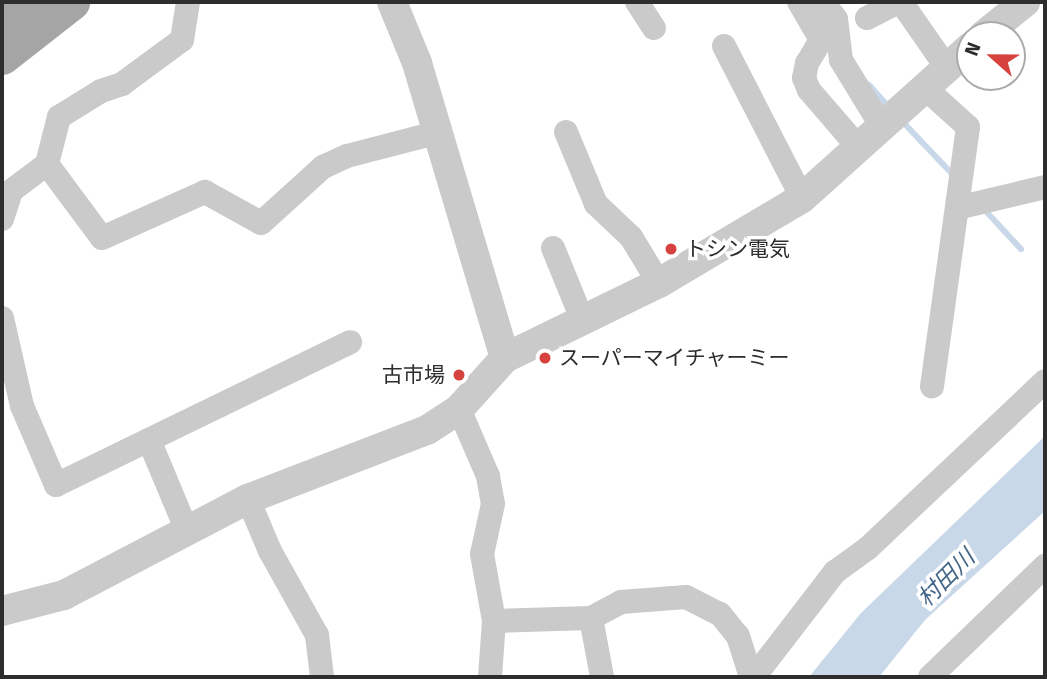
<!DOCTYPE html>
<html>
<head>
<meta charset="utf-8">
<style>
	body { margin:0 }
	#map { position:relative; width:1047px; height:679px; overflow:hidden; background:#fff; font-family:"Fira Sans","Noto Sans JP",sans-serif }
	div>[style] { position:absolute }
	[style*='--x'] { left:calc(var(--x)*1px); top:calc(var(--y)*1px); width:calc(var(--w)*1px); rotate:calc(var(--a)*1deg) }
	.water>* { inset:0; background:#c9d8e8 }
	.stream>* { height:6px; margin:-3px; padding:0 3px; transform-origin:3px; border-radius:3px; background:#c9d8e8 }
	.minor>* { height:24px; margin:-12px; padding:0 12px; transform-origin:12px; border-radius:12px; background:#cacaca }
	.tertiary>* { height:30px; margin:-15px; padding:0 15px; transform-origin:15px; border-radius:15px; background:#cacaca }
	.primary>* { height:38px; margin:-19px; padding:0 19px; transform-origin:19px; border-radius:19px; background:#a5a5a5 }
	.dots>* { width:19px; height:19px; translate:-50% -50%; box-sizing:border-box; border:4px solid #fff; border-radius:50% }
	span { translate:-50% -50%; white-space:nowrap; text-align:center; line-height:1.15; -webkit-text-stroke:7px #fff; paint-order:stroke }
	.poi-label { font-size:21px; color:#2d2d2d }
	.left { translate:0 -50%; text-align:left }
	.right { translate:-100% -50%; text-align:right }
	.water-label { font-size:23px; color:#426587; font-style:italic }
	.frame { position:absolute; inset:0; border:4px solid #2d2d2d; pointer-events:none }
	.north { position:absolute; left:956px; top:21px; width:70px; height:70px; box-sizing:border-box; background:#fff; border:2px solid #ababab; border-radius:50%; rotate:291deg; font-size:19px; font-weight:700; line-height:28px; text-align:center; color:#2d2d2d }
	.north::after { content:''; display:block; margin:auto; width:24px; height:32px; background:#d6423d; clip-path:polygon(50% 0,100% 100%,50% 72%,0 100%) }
</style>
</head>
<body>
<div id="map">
	<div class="water">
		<i style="clip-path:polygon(1045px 436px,1045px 511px,925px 620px,879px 677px,809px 677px,861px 613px)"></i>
	</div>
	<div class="stream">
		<i style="--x:869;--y:85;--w:31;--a:48"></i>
		<i style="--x:900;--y:119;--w:80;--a:46.5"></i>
		<i style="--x:983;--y:208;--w:56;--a:47.2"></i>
	</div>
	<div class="minor">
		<i style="--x:637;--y:2;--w:31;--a:57"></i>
		<i style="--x:799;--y:2;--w:44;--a:59.9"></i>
		<i style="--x:821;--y:40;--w:27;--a:121"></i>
		<i style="--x:807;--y:63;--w:15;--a:101"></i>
		<i style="--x:804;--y:78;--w:13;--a:67"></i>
		<i style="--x:809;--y:90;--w:78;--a:49.2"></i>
		<i style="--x:823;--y:2;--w:21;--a:53"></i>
		<i style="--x:836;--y:19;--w:41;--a:83"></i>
		<i style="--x:841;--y:60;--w:79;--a:58.5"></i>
		<i style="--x:901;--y:2;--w:80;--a:55.1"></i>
		<i style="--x:867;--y:18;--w:35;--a:-27"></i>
		<i style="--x:724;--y:46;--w:171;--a:62.8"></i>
		<i style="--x:925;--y:88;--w:58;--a:42.2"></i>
		<i style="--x:968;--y:127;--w:262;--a:97.9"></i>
		<i style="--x:566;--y:132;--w:78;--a:67.4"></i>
		<i style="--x:596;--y:204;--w:48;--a:43.3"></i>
		<i style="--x:631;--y:237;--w:54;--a:58.7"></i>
		<i style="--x:47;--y:164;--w:92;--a:53.4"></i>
		<i style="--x:102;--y:238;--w:113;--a:-24.1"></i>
		<i style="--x:205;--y:192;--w:64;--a:29"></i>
		<i style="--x:261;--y:223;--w:84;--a:-42.1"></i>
		<i style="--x:323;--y:167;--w:26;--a:-25"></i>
		<i style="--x:347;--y:156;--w:95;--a:-14.6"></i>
		<i style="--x:957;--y:208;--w:90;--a:-13.4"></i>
		<i style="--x:2;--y:219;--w:29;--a:-72"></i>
		<i style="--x:11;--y:191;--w:45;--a:-36.9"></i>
		<i style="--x:47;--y:164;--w:49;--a:-75.7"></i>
		<i style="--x:59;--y:117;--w:49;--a:-31.8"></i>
		<i style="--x:101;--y:91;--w:22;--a:-18"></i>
		<i style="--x:122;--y:84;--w:74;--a:-36.3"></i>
		<i style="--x:182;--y:40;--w:38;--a:-81"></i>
		<i style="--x:553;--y:248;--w:77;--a:67.8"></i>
		<i style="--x:2;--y:318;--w:90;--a:77.2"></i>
		<i style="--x:22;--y:406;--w:86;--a:66.7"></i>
		<i style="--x:56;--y:485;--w:327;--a:-25.9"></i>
		<i style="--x:459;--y:409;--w:73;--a:66.6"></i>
		<i style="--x:488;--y:476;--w:28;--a:80"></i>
		<i style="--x:493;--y:504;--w:51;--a:102.4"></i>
		<i style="--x:482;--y:554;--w:68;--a:79.8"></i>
		<i style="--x:494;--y:621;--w:56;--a:94.1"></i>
		<i style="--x:149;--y:440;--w:99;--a:67.3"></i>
		<i style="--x:248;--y:499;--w:56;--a:67.1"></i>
		<i style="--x:270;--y:551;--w:96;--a:60.8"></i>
		<i style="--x:317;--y:635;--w:42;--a:83.2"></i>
		<i style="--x:591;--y:618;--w:60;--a:79.4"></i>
		<i style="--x:494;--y:621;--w:97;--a:-1.8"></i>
		<i style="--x:591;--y:618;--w:34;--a:-28"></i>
		<i style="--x:621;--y:602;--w:65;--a:-4.4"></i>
		<i style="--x:686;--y:597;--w:38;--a:27"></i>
		<i style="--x:720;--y:614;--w:28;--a:51"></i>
		<i style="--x:738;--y:636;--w:43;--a:72.4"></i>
		<i style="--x:754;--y:677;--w:133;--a:-52.4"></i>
		<i style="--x:835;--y:572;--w:41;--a:-36"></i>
		<i style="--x:868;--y:548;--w:243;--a:-43.3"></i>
		<i style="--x:930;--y:677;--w:160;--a:-44"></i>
	</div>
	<div class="tertiary">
		<i style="--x:392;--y:2;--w:66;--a:67.7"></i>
		<i style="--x:417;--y:63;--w:308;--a:73.4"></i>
		<i style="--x:984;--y:35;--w:53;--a:-38.8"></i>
		<i style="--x:2;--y:611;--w:64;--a:-14.5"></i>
		<i style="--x:64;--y:595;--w:208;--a:-27.6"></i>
		<i style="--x:248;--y:499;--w:192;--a:-21.1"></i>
		<i style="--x:427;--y:430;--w:38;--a:-33"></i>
		<i style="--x:459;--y:409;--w:69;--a:-48"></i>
		<i style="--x:505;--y:358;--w:171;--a:-26"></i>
		<i style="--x:659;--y:283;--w:166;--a:-30.7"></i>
		<i style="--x:802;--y:198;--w:226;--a:-41.9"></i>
	</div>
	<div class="primary">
		<i style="--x:2;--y:19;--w:27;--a:-39"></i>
		<i style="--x:2;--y:56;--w:88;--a:-38"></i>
	</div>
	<div class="dots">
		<i style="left:671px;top:249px;background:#d6423d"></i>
		<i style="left:545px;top:358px;background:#d6423d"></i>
		<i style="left:459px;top:375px;background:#d6423d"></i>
	</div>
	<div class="poi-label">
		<span class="left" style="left:685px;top:249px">トシン電気</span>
		<span class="left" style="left:559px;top:358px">スーパーマイチャーミー</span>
		<span class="right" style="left:445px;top:375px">古市場</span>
	</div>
	<div class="water-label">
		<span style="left:946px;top:578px;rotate:-45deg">村田川</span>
	</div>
	<div class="frame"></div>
	<div class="north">N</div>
</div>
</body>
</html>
